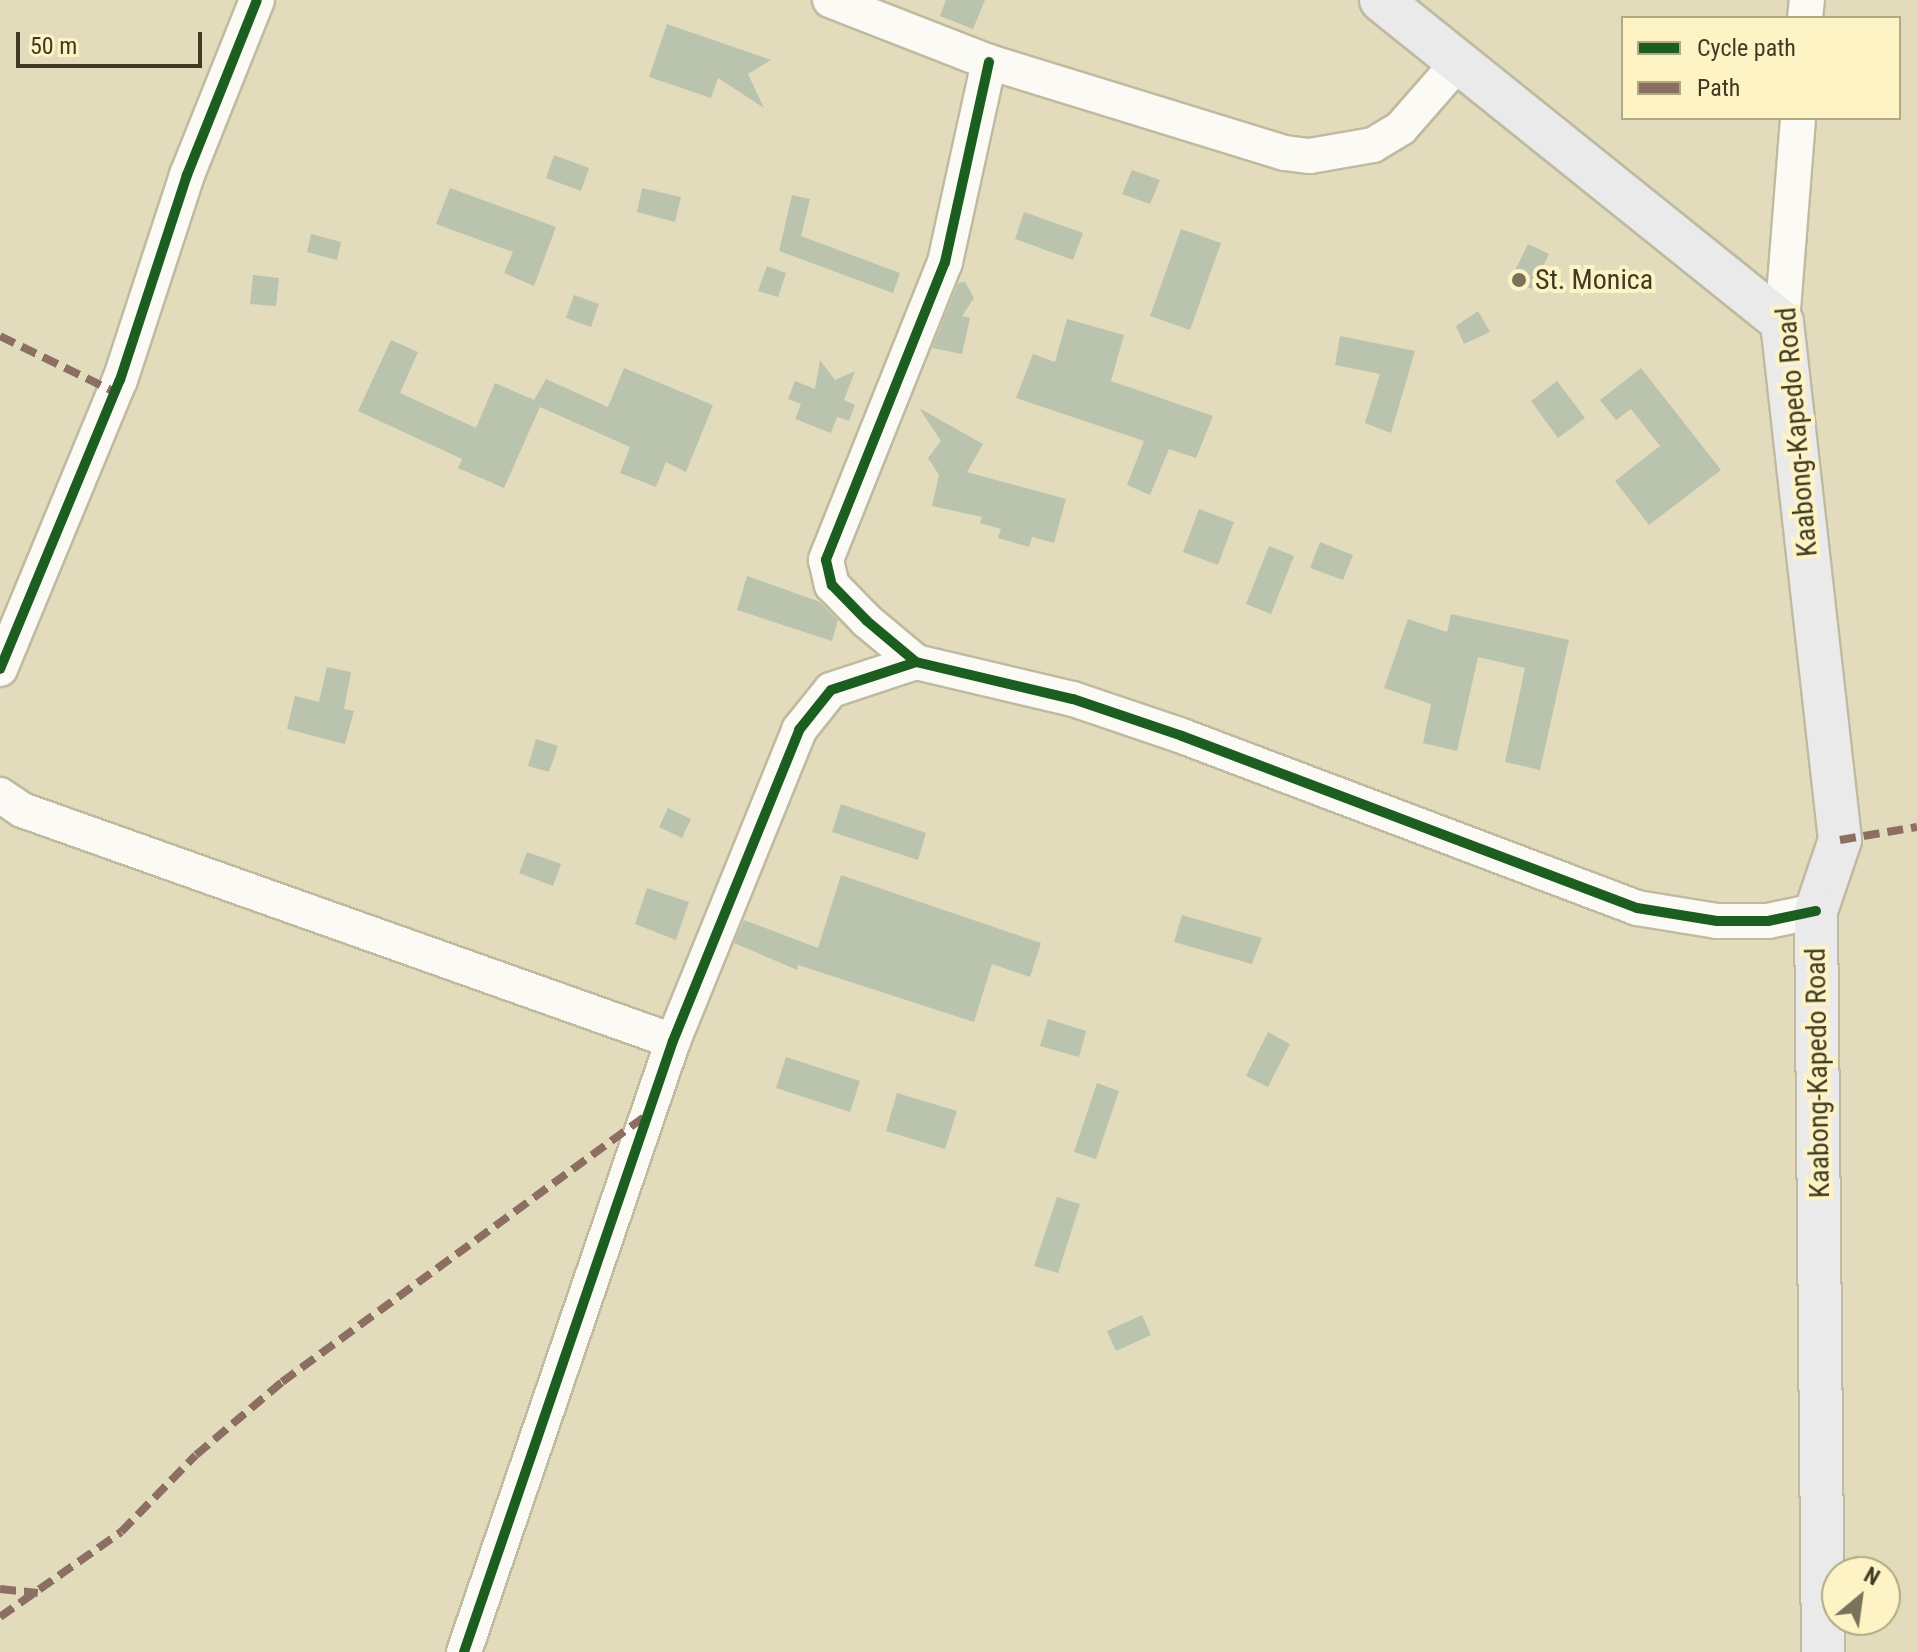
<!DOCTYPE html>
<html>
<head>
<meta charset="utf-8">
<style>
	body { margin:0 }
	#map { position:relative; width:1917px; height:1652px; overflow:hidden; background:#e3dcbc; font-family:"Roboto Condensed",sans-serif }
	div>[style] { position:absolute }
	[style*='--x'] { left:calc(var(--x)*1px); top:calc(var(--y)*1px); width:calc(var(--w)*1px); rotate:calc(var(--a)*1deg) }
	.building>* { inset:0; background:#bac3ad }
	.roads { filter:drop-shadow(2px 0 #bfbaa0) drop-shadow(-2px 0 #bfbaa0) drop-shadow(0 2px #bfbaa0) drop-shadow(0 -2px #bfbaa0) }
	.minor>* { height:34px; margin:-17px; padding:0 17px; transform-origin:17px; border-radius:17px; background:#fbfaf5 }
	.major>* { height:42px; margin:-21px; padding:0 21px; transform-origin:21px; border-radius:21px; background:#eaeaeb }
	.quiet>* { height:8px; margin-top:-4px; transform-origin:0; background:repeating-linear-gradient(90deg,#8d6e63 0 16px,transparent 0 24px) }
	.cycleway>* { height:10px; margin:-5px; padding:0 5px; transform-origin:5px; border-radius:5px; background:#1b5e20 }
	.dots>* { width:22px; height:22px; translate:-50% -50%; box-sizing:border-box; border:4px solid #fdf3c5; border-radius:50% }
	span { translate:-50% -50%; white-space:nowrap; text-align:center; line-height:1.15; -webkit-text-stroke:8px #fdf3c5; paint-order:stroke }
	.poi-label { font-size:28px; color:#403a23 }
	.left { translate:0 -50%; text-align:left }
	.street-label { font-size:28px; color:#403a23 }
	.legend { position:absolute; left:1621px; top:16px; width:280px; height:104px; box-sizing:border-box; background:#fdf3c5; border:2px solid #b1a984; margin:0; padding:10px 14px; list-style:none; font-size:24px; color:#403a23 }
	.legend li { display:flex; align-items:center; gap:16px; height:40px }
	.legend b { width:40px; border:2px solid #b1a984 }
	.north { position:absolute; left:1821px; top:1556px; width:80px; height:80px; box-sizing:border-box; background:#fdf3c5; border:2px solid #b1a984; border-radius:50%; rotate:29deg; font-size:22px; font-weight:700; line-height:32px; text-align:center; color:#403a23 }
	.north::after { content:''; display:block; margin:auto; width:28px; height:36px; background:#797359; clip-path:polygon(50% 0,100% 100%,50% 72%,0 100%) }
	.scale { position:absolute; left:16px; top:32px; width:186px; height:36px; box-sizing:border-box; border:4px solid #403a23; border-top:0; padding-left:10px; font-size:24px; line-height:28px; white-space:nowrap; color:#403a23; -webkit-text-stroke:6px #fdf3c5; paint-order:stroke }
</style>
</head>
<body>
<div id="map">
	<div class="building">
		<i style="clip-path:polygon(946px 0,985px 0,973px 29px,940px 16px)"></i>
		<i style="clip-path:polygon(667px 24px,771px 60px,748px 74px,764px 108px,718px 78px,711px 98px,649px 77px)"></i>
		<i style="clip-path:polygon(554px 155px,589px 168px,581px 191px,546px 178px)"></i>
		<i style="clip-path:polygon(1132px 170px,1160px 180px,1150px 204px,1122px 194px)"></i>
		<i style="clip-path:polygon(450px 188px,556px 227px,534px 286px,504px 273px,513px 252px,436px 224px)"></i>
		<i style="clip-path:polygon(642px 188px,681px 197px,675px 222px,637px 212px)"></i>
		<i style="clip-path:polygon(792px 195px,810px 199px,801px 236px,900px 273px,893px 293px,779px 251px)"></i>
		<i style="clip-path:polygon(1024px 212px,1083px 233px,1073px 260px,1015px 239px)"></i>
		<i style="clip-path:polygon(1181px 229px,1221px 243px,1190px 330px,1150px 316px)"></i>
		<i style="clip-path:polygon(311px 234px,341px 242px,337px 260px,307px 252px)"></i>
		<i style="clip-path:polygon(1528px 244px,1549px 254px,1532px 289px,1511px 279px)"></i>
		<i style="clip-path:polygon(767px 266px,786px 273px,778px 297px,758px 291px)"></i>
		<i style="clip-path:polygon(253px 275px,279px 278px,276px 306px,250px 304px)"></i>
		<i style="clip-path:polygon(965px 282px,974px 298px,962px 316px,970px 318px,962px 354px,932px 348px,958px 283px)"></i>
		<i style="clip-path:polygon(574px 295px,599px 304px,591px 327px,566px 318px)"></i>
		<i style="clip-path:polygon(1478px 311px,1490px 332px,1464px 344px,1456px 326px)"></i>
		<i style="clip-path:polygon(1067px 319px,1124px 335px,1111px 381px,1213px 416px,1196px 458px,1169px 449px,1150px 495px,1127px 485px,1144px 441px,1016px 398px,1033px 354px,1055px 362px)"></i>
		<i style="clip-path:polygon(1340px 336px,1415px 351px,1391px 433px,1365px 423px,1380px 374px,1335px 365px)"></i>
		<i style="clip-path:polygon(391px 340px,418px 352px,400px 393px,476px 428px,495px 383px,534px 400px,546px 379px,608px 407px,624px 368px,713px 405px,686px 472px,666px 462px,656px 487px,620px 473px,630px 447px,540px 407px,504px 488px,458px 468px,462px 459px,358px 411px)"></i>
		<i style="clip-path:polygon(820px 360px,835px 380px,855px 371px,844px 400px,855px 405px,849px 421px,837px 417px,831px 433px,795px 419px,801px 404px,788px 399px,795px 381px,815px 389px)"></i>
		<i style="clip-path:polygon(1641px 368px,1721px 470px,1649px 525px,1615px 481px,1660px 446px,1631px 409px,1616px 420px,1600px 400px)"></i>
		<i style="clip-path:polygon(1557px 381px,1585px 418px,1558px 438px,1531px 401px)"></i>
		<i style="clip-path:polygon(919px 408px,983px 444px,967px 472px,1066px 499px,1054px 543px,1032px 537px,1029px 547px,998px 538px,1001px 529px,980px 523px,982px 517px,932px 506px,939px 475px,928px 458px,941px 441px)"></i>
		<i style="clip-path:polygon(1199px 509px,1234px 522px,1218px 565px,1183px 552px)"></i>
		<i style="clip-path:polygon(1320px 542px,1353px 555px,1343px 580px,1310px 568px)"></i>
		<i style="clip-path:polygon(1269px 546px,1294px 556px,1271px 614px,1246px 604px)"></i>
		<i style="clip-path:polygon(747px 576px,820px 602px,838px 620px,832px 641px,737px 610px)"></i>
		<i style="clip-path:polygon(1451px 614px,1569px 640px,1540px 770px,1505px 762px,1525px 668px,1478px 657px,1457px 751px,1423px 743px,1431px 704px,1384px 688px,1408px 619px,1447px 632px)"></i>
		<i style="clip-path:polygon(327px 667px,351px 672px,344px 709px,354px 711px,345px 744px,287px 729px,295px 696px,319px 702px)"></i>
		<i style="clip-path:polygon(536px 739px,558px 746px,549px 772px,528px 766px)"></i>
		<i style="clip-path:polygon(841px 804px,926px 833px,918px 860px,832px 832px)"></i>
		<i style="clip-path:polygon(668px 808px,691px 819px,682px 838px,659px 827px)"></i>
		<i style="clip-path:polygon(527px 852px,561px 864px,553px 886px,519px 873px)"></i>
		<i style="clip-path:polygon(841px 875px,1041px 943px,1030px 977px,992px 964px,974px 1022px,798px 965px,797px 970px,734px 943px,744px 920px,818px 948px)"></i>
		<i style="clip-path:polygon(647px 888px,689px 902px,676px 940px,635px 924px)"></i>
		<i style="clip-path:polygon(1182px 915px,1262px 938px,1252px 964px,1174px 942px)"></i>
		<i style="clip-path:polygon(1048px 1019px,1086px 1031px,1079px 1057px,1040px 1046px)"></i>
		<i style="clip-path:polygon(1268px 1032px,1290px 1044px,1268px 1087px,1246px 1076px)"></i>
		<i style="clip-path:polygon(786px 1057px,860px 1081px,850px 1112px,776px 1088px)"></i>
		<i style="clip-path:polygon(1097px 1083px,1119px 1091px,1096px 1159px,1074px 1152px)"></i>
		<i style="clip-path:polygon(897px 1093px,957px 1111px,945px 1149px,886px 1131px)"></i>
		<i style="clip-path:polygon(1057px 1197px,1080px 1204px,1058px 1273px,1034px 1266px)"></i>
		<i style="clip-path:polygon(1142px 1315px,1151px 1335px,1116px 1351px,1107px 1331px)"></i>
	</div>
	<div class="roads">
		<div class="minor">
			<i style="--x:830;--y:0;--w:171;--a:21.3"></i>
			<i style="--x:989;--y:62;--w:310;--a:17.1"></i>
			<i style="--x:1285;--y:153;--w:25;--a:7"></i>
			<i style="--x:1310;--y:156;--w:64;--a:-9.9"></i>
			<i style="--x:1373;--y:145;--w:33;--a:-31"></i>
			<i style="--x:1401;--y:128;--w:86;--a:-48.8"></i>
			<i style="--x:1805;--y:18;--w:18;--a:-84"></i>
			<i style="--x:989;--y:62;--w:205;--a:102.4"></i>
			<i style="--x:945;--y:262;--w:321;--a:111.8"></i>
			<i style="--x:826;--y:560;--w:26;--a:77"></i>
			<i style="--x:832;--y:585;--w:50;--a:45.8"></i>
			<i style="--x:867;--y:621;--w:64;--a:39.9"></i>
			<i style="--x:916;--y:662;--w:161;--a:13.3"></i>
			<i style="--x:1073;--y:699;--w:115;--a:18.7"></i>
			<i style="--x:1182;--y:736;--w:486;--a:20.7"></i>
			<i style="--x:1637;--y:908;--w:81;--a:9.2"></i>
			<i style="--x:1717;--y:921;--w:51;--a:0"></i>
			<i style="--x:1768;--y:921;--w:49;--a:-11.8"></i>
			<i style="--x:1782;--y:322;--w:205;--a:-85.5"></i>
			<i style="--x:0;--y:669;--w:313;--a:-67.5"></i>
			<i style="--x:120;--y:380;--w:216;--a:-71.9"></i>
			<i style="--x:187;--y:175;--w:188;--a:-68.2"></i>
			<i style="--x:0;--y:795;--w:27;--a:34"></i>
			<i style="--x:22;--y:810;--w:691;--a:19.54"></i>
			<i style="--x:464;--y:1652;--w:646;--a:-71.12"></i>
			<i style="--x:673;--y:1041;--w:336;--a:-67.9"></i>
			<i style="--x:799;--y:730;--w:51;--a:-51.3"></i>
			<i style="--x:831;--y:690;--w:89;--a:-18.2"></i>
		</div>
		<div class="major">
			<i style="--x:1381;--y:0;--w:514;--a:38.76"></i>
			<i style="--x:1782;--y:322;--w:521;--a:83.61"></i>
			<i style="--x:1840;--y:840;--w:75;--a:108.7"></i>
			<i style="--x:1816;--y:911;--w:741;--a:89.46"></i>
		</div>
	</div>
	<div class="quiet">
		<i style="--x:0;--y:336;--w:128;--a:26"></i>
		<i style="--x:1840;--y:840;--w:78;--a:-9.6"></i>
		<i style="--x:0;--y:1589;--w:38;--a:6"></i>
		<i style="--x:0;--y:1617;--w:148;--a:-35.1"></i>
		<i style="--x:121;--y:1532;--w:107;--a:-45.8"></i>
		<i style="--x:196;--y:1455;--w:113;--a:-40.3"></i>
		<i style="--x:282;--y:1382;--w:451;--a:-36.2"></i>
	</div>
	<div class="cycleway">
		<i style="--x:989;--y:62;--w:205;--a:102.4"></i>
		<i style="--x:945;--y:262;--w:321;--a:111.8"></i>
		<i style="--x:826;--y:560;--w:26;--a:77"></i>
		<i style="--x:832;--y:585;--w:50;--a:45.8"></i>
		<i style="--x:867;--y:621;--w:64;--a:39.9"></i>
		<i style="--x:916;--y:662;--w:161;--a:13.3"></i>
		<i style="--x:1073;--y:699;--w:115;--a:18.7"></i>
		<i style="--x:1182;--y:736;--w:486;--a:20.7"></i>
		<i style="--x:1637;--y:908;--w:81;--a:9.2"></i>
		<i style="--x:1717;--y:921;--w:51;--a:0"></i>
		<i style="--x:1768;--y:921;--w:49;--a:-11.8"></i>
		<i style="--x:0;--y:669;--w:313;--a:-67.5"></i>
		<i style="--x:120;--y:380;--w:216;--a:-71.9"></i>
		<i style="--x:187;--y:175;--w:188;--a:-68.2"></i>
		<i style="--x:464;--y:1652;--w:646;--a:-71.12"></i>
		<i style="--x:673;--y:1041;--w:336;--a:-67.9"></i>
		<i style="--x:799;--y:730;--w:51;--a:-51.3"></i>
		<i style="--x:831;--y:690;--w:89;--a:-18.2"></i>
	</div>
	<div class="dots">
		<i style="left:1519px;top:280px;background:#797359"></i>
	</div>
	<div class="poi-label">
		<span class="left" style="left:1535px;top:280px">St. Monica</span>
	</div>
	<div class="street-label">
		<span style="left:1797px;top:432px;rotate:-95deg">Kaabong-Kapedo Road</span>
		<span style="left:1818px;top:1073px;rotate:-91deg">Kaabong-Kapedo Road</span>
	</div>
	<ul class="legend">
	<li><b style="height:10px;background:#1b5e20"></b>Cycle path</li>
	<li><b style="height:10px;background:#8d6e63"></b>Path</li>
	</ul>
	<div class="north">N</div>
	<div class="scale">50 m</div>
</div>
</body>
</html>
